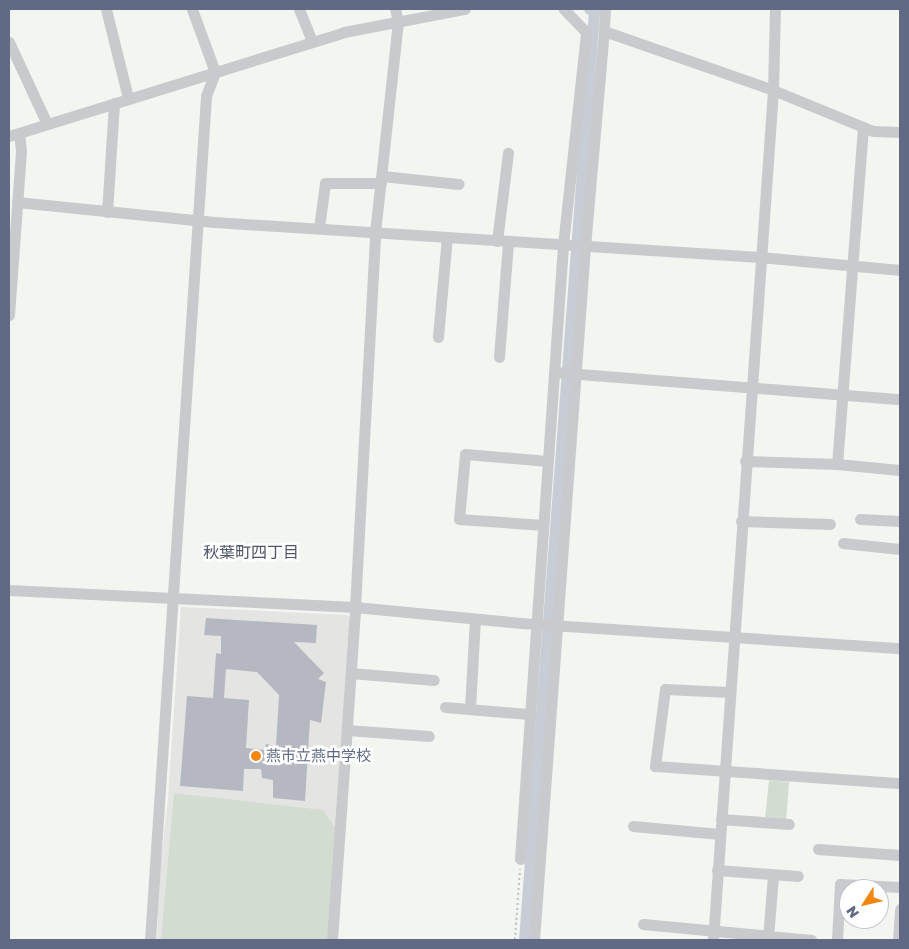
<!DOCTYPE html>
<html>
<head>
<meta charset="utf-8">
<style>
	body { margin:0 }
	#map { position:relative; width:909px; height:949px; overflow:hidden; background:#f3f5f0; font-family:"Golos Text","Noto Sans JP",sans-serif }
	div>[style] { position:absolute }
	[style*='--x'] { left:calc(var(--x)*1px); top:calc(var(--y)*1px); width:calc(var(--w)*1px); rotate:calc(var(--a)*1deg) }
	.built>* { inset:0; background:#e4e5e3 }
	.green>* { inset:0; background:#d2dcd0 }
	.canal>* { height:11px; margin:-5.5px; padding:0 5.5px; transform-origin:5.5px; border-radius:5.5px; background:#c8cdd5 }
	.building>* { inset:0; background:#b5b8c0 }
	.path>* { height:2px; margin-top:-1px; transform-origin:0; background:repeating-linear-gradient(90deg,#bec0c2 0 2.5px,transparent 0 5px) }
	.minor>* { height:11px; margin:-5.5px; padding:0 5.5px; transform-origin:5.5px; border-radius:5.5px; background:#c8cace }
	.dots>* { width:14px; height:14px; translate:-50% -50%; box-sizing:border-box; border:2px solid #fff; border-radius:50% }
	span { translate:-50% -50%; white-space:nowrap; text-align:center; line-height:1.15; -webkit-text-stroke:5px #fff; paint-order:stroke }
	.poi-label { font-size:15px; color:#606a84 }
	.left { translate:0 -50%; text-align:left }
	.neighbourhood-label { font-size:16px; color:#4f5668 }
	.frame { position:absolute; inset:0; border:10px solid #606a84; pointer-events:none }
	.north { position:absolute; left:839px; top:879px; width:50px; height:50px; box-sizing:border-box; background:#fff; border:1px solid #bfc3ce; border-radius:50%; rotate:235deg; font-size:14px; font-weight:700; line-height:20px; text-align:center; color:#606a84 }
	.north::after { content:''; display:block; margin:auto; width:18px; height:22px; background:#f38611; clip-path:polygon(50% 0,100% 100%,50% 72%,0 100%) }
</style>
</head>
<body>
<div id="map">
	<div class="built">
		<i style="clip-path:polygon(181px 607px,347px 615px,352px 619px,328px 940px,157px 940px,159px 880px,168px 798px)"></i>
	</div>
	<div class="green">
		<i style="clip-path:polygon(769px 780px,789px 782px,786px 822px,765px 819px)"></i>
		<i style="clip-path:polygon(174px 793px,323px 810px,336px 829px,328px 940px,161px 940px)"></i>
	</div>
	<div class="canal">
		<i style="--x:524;--y:940;--w:932;--a:-85.69"></i>
		<i style="--x:594;--y:11;--w:5;--a:-158"></i>
	</div>
	<div class="building">
		<i style="clip-path:polygon(evenodd,206px 618px,317px 625px,316px 643px,294px 642px,324px 673px,318px 679px,326px 682px,321px 723px,310px 720px,305px 801px,273px 798px,273px 780px,262px 778px,261px 769px,244px 769px,243px 791px,180px 786px,187px 696px,213px 698px,216px 653px,221px 654px,221px 636px,204px 635px,206px 618px,226px 669px,257px 672px,279px 695px,276px 746px,266px 744px,265px 750px,246px 748px,249px 700px,224px 698px,226px 669px)"></i>
	</div>
	<div class="path">
		<i style="--x:515;--y:940;--w:71;--a:-86"></i>
	</div>
	<div class="minor">
		<i style="--x:106;--y:9;--w:92;--a:76.1"></i>
		<i style="--x:299;--y:9;--w:35;--a:68"></i>
		<i style="--x:605;--y:9;--w:22;--a:93"></i>
		<i style="--x:604;--y:31;--w:179;--a:19.2"></i>
		<i style="--x:773;--y:90;--w:108;--a:22.3"></i>
		<i style="--x:873;--y:131;--w:27;--a:2"></i>
		<i style="--x:9;--y:42;--w:90;--a:65.1"></i>
		<i style="--x:863;--y:127;--w:338;--a:94.4"></i>
		<i style="--x:837;--y:464;--w:63;--a:5.4"></i>
		<i style="--x:9;--y:136;--w:351;--a:-17.2"></i>
		<i style="--x:344;--y:32;--w:123;--a:-10.8"></i>
		<i style="--x:382;--y:176;--w:77;--a:5.9"></i>
		<i style="--x:17;--y:202;--w:198;--a:5.8"></i>
		<i style="--x:214;--y:222;--w:547;--a:3.67"></i>
		<i style="--x:760;--y:257;--w:141;--a:5.3"></i>
		<i style="--x:107;--y:212;--w:109;--a:-86.3"></i>
		<i style="--x:319;--y:228;--w:45;--a:-82.4"></i>
		<i style="--x:325;--y:183;--w:56;--a:0"></i>
		<i style="--x:497;--y:241;--w:89;--a:-82.9"></i>
		<i style="--x:9;--y:315;--w:165;--a:-85.8"></i>
		<i style="--x:21;--y:150;--w:17;--a:-97"></i>
		<i style="--x:438;--y:337;--w:100;--a:-84.9"></i>
		<i style="--x:499;--y:357;--w:115;--a:-85.5"></i>
		<i style="--x:554;--y:372;--w:347;--a:4.5"></i>
		<i style="--x:745;--y:461;--w:92;--a:1.9"></i>
		<i style="--x:860;--y:519;--w:40;--a:2.9"></i>
		<i style="--x:741;--y:521;--w:89;--a:1.9"></i>
		<i style="--x:543;--y:525;--w:84;--a:-175.9"></i>
		<i style="--x:459;--y:519;--w:65;--a:-84.7"></i>
		<i style="--x:465;--y:454;--w:83;--a:4.8"></i>
		<i style="--x:843;--y:543;--w:57;--a:6"></i>
		<i style="--x:9;--y:590;--w:346;--a:2.8"></i>
		<i style="--x:355;--y:607;--w:167;--a:5.5"></i>
		<i style="--x:521;--y:623;--w:380;--a:3.8"></i>
		<i style="--x:351;--y:673;--w:83;--a:4.8"></i>
		<i style="--x:729;--y:692;--w:64;--a:-177.3"></i>
		<i style="--x:665;--y:689;--w:78;--a:97.4"></i>
		<i style="--x:655;--y:766;--w:246;--a:4"></i>
		<i style="--x:445;--y:707;--w:84;--a:4.8"></i>
		<i style="--x:470;--y:708;--w:89;--a:-86.8"></i>
		<i style="--x:347;--y:730;--w:82;--a:4.2"></i>
		<i style="--x:721;--y:819;--w:68;--a:4.2"></i>
		<i style="--x:633;--y:826;--w:87;--a:5.3"></i>
		<i style="--x:818;--y:849;--w:82;--a:4.2"></i>
		<i style="--x:520;--y:859;--w:616;--a:-85.99"></i>
		<i style="--x:563;--y:245;--w:214;--a:-83.8"></i>
		<i style="--x:586;--y:32;--w:32;--a:-134"></i>
		<i style="--x:717;--y:870;--w:81;--a:4.2"></i>
		<i style="--x:643;--y:924;--w:169;--a:5.4"></i>
		<i style="--x:768;--y:938;--w:62;--a:-85.4"></i>
		<i style="--x:150;--y:940;--w:846;--a:-86.2"></i>
		<i style="--x:206;--y:96;--w:26;--a:-69"></i>
		<i style="--x:215;--y:72;--w:67;--a:-110.1"></i>
		<i style="--x:332;--y:940;--w:334;--a:-86"></i>
		<i style="--x:355;--y:607;--w:375;--a:-86.9"></i>
		<i style="--x:375;--y:233;--w:213;--a:-83.8"></i>
		<i style="--x:398;--y:21;--w:12;--a:-104"></i>
		<i style="--x:534;--y:940;--w:695;--a:-85.79"></i>
		<i style="--x:585;--y:247;--w:217;--a:-85"></i>
		<i style="--x:713;--y:940;--w:852;--a:-85.96"></i>
		<i style="--x:773;--y:90;--w:81;--a:-88.6"></i>
		<i style="--x:837;--y:940;--w:56;--a:-86.9"></i>
		<i style="--x:840;--y:884;--w:60;--a:2.9"></i>
		<i style="--x:898;--y:940;--w:31;--a:-86"></i>
	</div>
	<div class="dots">
		<i style="left:256px;top:756px;background:#f38611"></i>
	</div>
	<div class="poi-label">
		<span class="left" style="left:266px;top:756px">燕市立燕中学校</span>
	</div>
	<div class="neighbourhood-label">
		<span style="left:251px;top:552px">秋葉町四丁目</span>
	</div>
	<div class="frame"></div>
	<div class="north">N</div>
</div>
</body>
</html>
